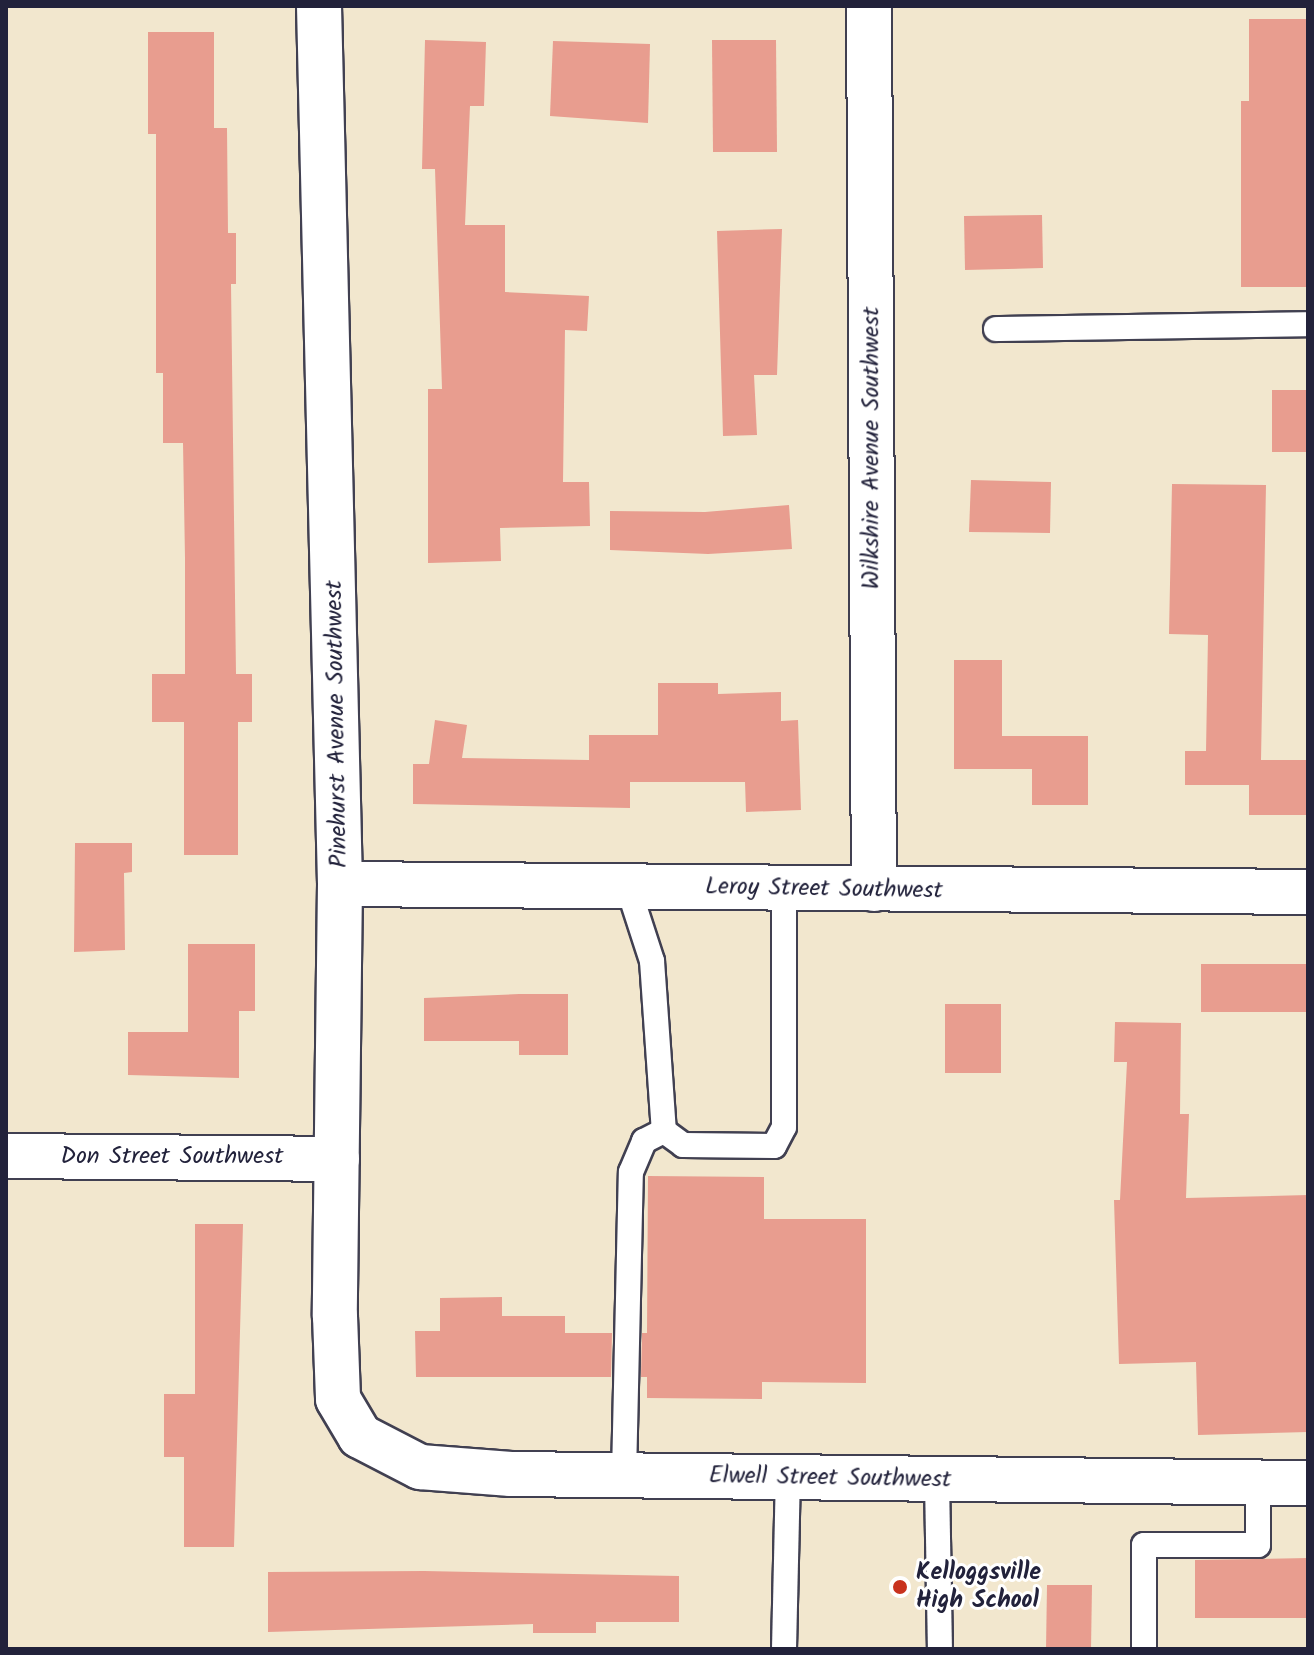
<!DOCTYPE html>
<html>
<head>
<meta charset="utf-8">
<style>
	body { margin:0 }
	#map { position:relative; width:1314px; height:1655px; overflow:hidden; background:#f2e7ce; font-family:Kalam,sans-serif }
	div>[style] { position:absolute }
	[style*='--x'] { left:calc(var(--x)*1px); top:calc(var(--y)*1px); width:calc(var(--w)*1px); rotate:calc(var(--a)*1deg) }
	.building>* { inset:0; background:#e89d8f }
	.roads { filter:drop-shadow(2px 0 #414051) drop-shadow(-2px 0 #414051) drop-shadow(0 2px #414051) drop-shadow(0 -2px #414051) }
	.lane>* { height:24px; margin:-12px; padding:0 12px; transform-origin:12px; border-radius:12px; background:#fff }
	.street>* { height:44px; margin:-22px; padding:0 22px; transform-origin:22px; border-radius:22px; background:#fff }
	.dots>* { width:22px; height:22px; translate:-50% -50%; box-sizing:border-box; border:4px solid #fff; border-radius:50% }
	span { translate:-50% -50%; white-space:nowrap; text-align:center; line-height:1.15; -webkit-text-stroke:6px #fff; paint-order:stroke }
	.street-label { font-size:24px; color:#22223b }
	.poi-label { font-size:24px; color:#22223b; font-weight:700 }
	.left { translate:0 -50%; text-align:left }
	.frame { position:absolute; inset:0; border:8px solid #22223b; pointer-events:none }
</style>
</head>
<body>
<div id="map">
	<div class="building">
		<i style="clip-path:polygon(1249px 19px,1308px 19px,1308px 287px,1241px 287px,1241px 101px,1249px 101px)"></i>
		<i style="clip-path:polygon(148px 32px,214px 32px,214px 128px,227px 128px,228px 233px,236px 233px,236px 284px,231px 284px,236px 674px,252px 674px,252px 722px,238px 722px,238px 855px,184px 855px,184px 722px,152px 722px,152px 674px,185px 674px,185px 558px,183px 443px,163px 443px,163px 373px,156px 373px,156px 134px,148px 134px)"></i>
		<i style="clip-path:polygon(425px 40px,486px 42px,484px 106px,470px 106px,465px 225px,505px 225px,505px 292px,589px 296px,587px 331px,565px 330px,563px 482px,589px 482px,590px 526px,500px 528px,501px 561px,428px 563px,428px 389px,442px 389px,435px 169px,422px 169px)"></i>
		<i style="clip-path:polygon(712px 40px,776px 40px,777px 152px,713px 152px)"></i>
		<i style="clip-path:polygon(553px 41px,650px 44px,648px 123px,550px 116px)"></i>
		<i style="clip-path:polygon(1042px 215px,1043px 268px,965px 270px,964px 216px)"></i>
		<i style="clip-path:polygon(782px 229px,777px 375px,754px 375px,757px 435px,723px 436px,717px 231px)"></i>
		<i style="clip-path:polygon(1272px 390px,1308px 390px,1308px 452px,1272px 452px)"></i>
		<i style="clip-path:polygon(971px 480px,1051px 482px,1050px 533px,969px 532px)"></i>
		<i style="clip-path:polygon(1172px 484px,1266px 485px,1261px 760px,1308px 760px,1308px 815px,1249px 815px,1249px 785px,1185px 785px,1185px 751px,1206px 751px,1208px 635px,1169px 634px)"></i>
		<i style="clip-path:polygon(789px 505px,792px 549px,708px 554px,610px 550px,610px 511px,705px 512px)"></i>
		<i style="clip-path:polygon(954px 660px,1002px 660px,1002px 736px,1088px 736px,1088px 805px,1032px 805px,1032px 769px,954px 769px)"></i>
		<i style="clip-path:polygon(658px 683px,718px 683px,718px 694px,781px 692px,781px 721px,798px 720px,801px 810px,746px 812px,745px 782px,630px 782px,630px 808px,413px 804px,413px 764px,429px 764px,435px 720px,467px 725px,462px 758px,589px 760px,589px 735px,658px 735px)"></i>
		<i style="clip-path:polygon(75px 843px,132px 843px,132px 872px,124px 873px,125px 950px,74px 952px)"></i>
		<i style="clip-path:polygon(188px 944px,255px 944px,255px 1011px,239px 1011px,239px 1078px,128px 1075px,128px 1032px,188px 1032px)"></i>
		<i style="clip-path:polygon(1201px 964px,1308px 964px,1308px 1012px,1201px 1012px)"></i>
		<i style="clip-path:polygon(519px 994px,568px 994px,568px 1055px,519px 1055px,519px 1041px,424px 1041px,424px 998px)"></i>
		<i style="clip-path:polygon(945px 1004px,1001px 1004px,1001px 1073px,945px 1073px)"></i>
		<i style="clip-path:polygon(1115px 1022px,1181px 1023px,1180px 1114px,1189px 1114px,1186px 1198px,1308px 1195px,1308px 1432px,1198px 1435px,1196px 1362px,1119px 1364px,1114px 1200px,1120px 1200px,1127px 1062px,1114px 1062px)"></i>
		<i style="clip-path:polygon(648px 1176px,764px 1177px,764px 1219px,866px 1219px,866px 1383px,762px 1382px,762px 1399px,647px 1398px,647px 1377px,641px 1377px,642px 1333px,647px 1333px)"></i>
		<i style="clip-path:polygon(195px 1224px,243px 1224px,234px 1547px,184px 1547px,184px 1457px,164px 1457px,164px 1394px,195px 1394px)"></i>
		<i style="clip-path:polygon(502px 1297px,502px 1316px,565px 1316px,565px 1333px,612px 1333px,611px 1377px,416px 1377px,415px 1331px,440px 1331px,440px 1298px)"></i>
		<i style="clip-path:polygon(1308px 1558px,1308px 1618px,1195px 1618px,1195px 1560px)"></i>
		<i style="clip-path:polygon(424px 1571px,679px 1576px,679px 1622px,596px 1622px,596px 1633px,533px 1633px,533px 1624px,268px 1632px,268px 1572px)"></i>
		<i style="clip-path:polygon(1047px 1585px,1092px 1585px,1091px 1649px,1046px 1649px)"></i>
	</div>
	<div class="roads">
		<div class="lane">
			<i style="--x:996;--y:329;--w:312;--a:-0.9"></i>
			<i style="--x:628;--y:887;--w:78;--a:72"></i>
			<i style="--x:652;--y:961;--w:170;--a:86"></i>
			<i style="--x:664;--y:1131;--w:24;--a:36"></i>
			<i style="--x:683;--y:1145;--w:91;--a:0.6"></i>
			<i style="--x:774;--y:1146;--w:21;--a:-62"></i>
			<i style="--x:784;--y:1127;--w:239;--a:-90"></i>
			<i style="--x:624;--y:1475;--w:303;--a:-88.7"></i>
			<i style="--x:631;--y:1172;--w:34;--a:-67"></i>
			<i style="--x:644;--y:1141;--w:22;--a:-27"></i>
			<i style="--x:937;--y:1480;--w:169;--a:89"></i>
			<i style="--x:784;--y:1649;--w:172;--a:-88.7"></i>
			<i style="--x:1144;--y:1649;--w:104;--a:-90"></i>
			<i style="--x:1144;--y:1545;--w:114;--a:0"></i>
			<i style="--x:1258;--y:1545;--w:61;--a:-90"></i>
		</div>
		<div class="street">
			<i style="--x:319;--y:6;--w:878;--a:88.63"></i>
			<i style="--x:340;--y:884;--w:432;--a:90.7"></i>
			<i style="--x:335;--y:1316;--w:83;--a:87.9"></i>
			<i style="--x:338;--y:1399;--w:43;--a:59.3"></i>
			<i style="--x:360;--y:1436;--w:68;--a:27.3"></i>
			<i style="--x:420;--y:1467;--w:91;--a:4.4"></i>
			<i style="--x:511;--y:1474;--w:797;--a:0.65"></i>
			<i style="--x:869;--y:6;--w:883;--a:89.68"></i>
			<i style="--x:340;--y:884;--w:968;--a:0.47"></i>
			<i style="--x:6;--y:1156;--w:331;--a:0.5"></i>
		</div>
	</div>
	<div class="dots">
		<i style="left:900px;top:1587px;background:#c8321e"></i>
	</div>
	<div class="street-label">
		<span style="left:872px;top:448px;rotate:-90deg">Wilkshire Avenue Southwest</span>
		<span style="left:337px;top:724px;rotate:-91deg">Pinehurst Avenue Southwest</span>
		<span style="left:824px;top:889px;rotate:1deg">Leroy Street Southwest</span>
		<span style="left:172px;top:1157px">Don Street Southwest</span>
		<span style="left:830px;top:1478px;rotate:1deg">Elwell Street Southwest</span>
	</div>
	<div class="poi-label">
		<span class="left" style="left:916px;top:1587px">Kelloggsville<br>High School</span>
	</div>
	<div class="frame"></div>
</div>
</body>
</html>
